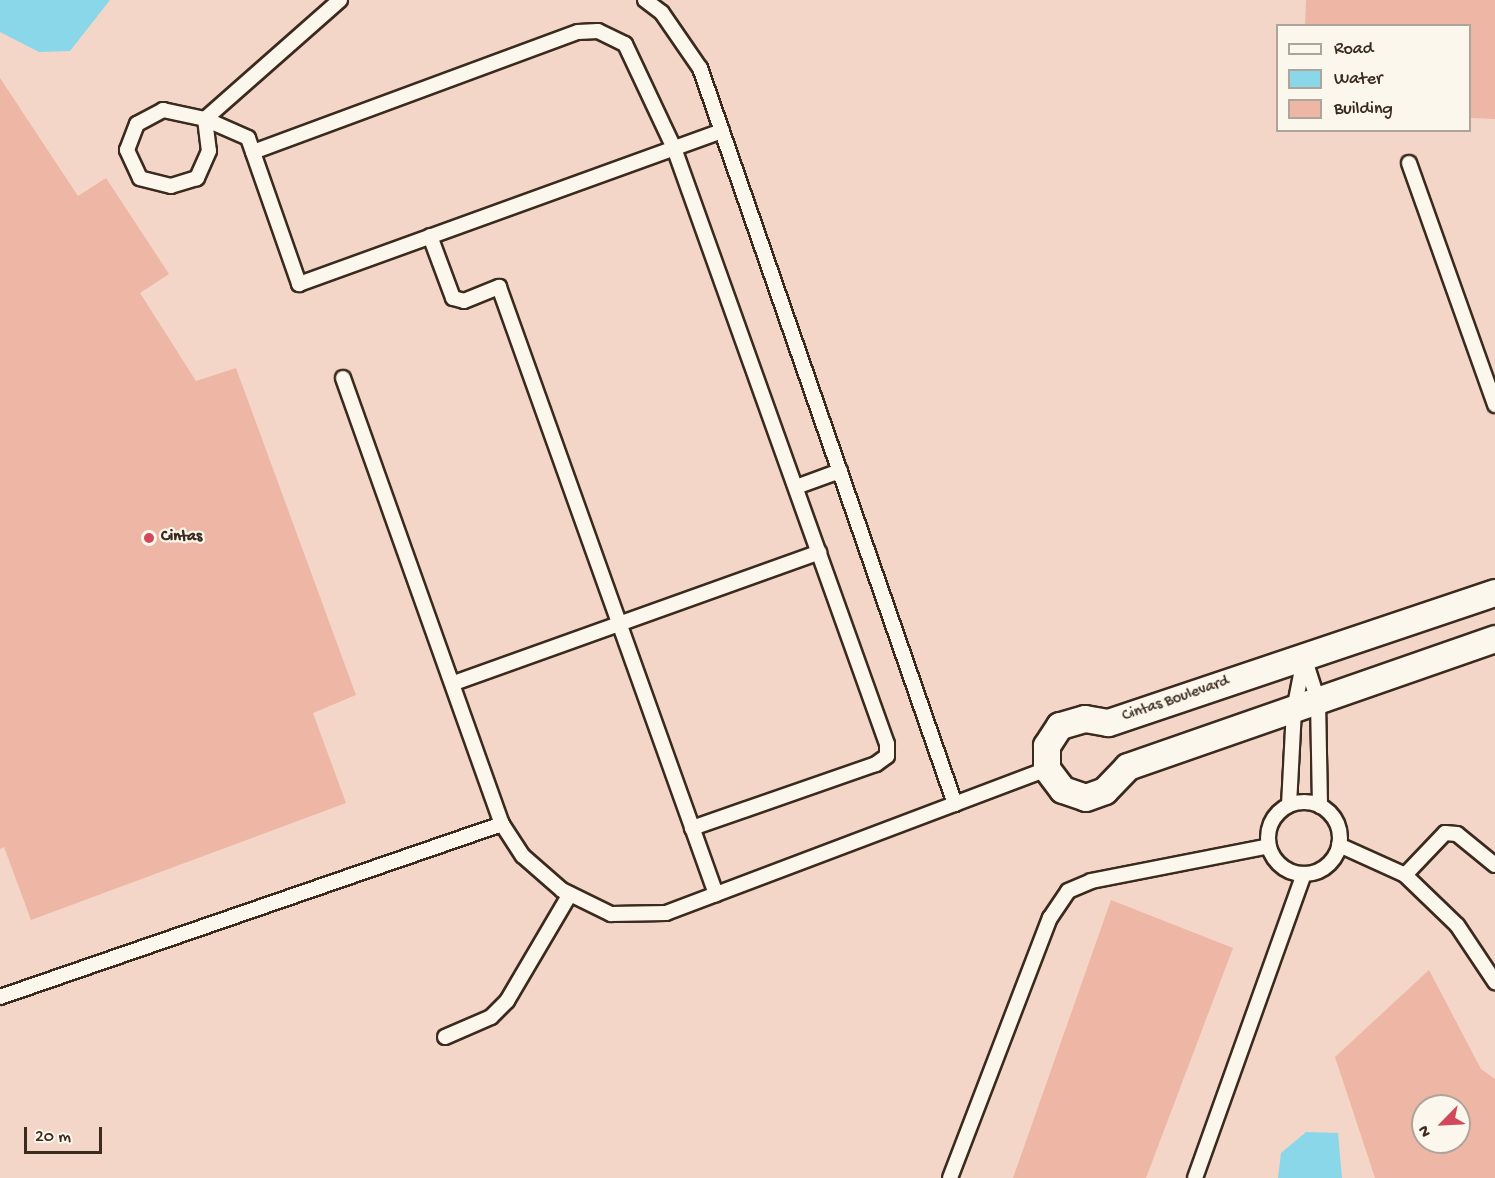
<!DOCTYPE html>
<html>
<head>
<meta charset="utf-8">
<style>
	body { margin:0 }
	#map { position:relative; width:1495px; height:1178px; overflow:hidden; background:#f7e4d7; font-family:"Gochi Hand",sans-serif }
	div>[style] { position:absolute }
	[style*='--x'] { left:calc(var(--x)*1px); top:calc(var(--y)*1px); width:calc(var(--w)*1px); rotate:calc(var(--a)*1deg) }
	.built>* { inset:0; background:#f4d6c8 }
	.water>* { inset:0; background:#8ad7ea }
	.building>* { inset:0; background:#eeb6a5 }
	.roads { filter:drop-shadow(2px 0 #3b2a1e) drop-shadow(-2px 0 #3b2a1e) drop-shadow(0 2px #3b2a1e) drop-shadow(0 -2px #3b2a1e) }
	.lane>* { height:14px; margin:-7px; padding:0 7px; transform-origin:7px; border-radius:7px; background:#fbf7ec }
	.lane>.ring { margin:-7px; padding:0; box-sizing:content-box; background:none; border:14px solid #fbf7ec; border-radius:50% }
	.street>* { height:26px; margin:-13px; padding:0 13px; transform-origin:13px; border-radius:13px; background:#fbf7ec }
	.dots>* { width:16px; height:16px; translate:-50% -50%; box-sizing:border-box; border:3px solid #fbf7ec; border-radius:50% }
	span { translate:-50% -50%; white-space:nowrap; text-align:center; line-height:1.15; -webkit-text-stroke:4.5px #fbf7ec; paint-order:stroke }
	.poi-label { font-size:16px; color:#3b2a1e; font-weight:700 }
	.left { translate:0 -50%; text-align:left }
	.street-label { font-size:16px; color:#3b2a1e }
	.legend { position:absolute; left:1276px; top:24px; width:195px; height:108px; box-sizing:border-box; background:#fbf7ec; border:2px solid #aea59a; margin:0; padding:8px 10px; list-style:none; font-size:18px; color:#3b2a1e }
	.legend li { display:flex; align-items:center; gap:12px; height:30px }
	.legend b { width:30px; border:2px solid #aea59a }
	.north { position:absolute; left:1411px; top:1094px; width:60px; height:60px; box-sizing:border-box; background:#fbf7ec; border:2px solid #aea59a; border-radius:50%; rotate:246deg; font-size:16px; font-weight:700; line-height:24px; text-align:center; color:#3b2a1e }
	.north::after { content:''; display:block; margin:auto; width:21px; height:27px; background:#d1495b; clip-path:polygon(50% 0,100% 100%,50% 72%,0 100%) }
	.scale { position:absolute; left:24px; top:1127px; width:78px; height:27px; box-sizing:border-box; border:3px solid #3b2a1e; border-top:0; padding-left:8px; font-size:18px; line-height:21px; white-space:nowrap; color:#3b2a1e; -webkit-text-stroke:4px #fbf7ec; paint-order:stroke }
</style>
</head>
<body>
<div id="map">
	<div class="built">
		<i style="clip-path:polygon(evenodd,0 0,1495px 0,1495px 1178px,0 1178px,0 0,1278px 26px,1470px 26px,1470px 130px,1278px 130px,1278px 26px,0 0,1423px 1106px,1459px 1106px,1459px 1142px,1423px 1142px,1423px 1106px)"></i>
	</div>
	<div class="water">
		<i style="clip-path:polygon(0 0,110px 0,70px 51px,39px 52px,0 32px)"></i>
		<i style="clip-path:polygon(1306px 1132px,1338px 1133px,1342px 1178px,1278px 1178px,1281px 1153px)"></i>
	</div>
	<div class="building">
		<i style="clip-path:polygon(1306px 0,1495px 0,1495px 119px,1470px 118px,1470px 26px,1305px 26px)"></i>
		<i style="clip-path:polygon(0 78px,78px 196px,106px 178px,169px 274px,140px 293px,196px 381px,236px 368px,356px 695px,313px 713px,346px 803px,31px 920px,4px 847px,0 849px)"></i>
		<i style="clip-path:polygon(1111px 900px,1233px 948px,1146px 1178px,1013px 1178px)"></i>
		<i style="clip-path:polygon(evenodd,1429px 970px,1481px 1069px,1495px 1079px,1495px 1178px,1375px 1178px,1335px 1057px,1429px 970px,1423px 1106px,1459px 1106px,1459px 1142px,1423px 1142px,1423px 1106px)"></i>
	</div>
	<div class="roads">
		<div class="lane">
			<i style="--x:645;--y:0;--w:21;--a:37"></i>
			<i style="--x:662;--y:13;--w:67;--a:55.4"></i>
			<i style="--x:700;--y:68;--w:779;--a:70.89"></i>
			<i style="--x:205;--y:119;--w:32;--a:83"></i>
			<i style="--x:209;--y:151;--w:30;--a:114"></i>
			<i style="--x:197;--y:178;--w:27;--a:163"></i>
			<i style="--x:171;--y:186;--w:32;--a:-166"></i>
			<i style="--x:140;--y:178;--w:31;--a:-115"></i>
			<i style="--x:127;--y:150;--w:28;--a:-69"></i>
			<i style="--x:137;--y:124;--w:30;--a:-28"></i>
			<i style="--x:163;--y:110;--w:43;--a:12.1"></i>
			<i style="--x:205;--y:119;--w:47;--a:23.8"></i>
			<i style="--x:248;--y:138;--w:155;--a:70.7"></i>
			<i style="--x:299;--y:284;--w:450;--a:-19.9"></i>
			<i style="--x:205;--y:119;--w:180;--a:-41.4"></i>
			<i style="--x:253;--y:152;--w:346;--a:-20.3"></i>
			<i style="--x:578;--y:32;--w:20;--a:-3"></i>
			<i style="--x:598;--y:31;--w:30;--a:26"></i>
			<i style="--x:625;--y:44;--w:115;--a:64.8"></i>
			<i style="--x:674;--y:148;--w:633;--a:70.33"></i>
			<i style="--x:887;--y:744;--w:12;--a:90"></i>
			<i style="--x:887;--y:756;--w:14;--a:144"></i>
			<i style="--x:876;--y:764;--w:195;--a:160.8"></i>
			<i style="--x:1409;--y:163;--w:257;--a:70.4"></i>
			<i style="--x:430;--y:236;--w:66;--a:69.6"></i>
			<i style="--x:453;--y:298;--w:11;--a:15"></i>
			<i style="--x:464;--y:301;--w:38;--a:-22"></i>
			<i style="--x:499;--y:287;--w:645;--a:70.33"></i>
			<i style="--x:343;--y:378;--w:473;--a:70.4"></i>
			<i style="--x:502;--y:824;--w:38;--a:57"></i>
			<i style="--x:523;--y:856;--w:52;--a:41.1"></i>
			<i style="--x:562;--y:890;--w:55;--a:26.1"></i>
			<i style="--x:611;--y:914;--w:55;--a:-1"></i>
			<i style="--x:666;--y:913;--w:407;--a:-20.7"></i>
			<i style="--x:796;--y:487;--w:47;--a:-20"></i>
			<i style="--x:1304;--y:657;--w:46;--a:72.3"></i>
			<i style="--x:1318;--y:701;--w:105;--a:88.9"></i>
			<i style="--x:454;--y:683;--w:388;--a:-19.7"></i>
			<i class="ring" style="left:1268px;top:802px;width:58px;height:58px"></i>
			<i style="--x:1289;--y:805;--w:95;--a:-87"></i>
			<i style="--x:1294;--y:710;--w:52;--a:-78.9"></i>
			<i style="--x:1339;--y:845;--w:72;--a:24.4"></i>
			<i style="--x:1405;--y:875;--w:72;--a:43.9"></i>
			<i style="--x:1457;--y:925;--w:69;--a:56.3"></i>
			<i style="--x:1405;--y:875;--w:58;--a:-46.4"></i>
			<i style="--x:1445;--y:833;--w:12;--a:5"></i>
			<i style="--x:1457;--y:834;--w:49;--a:39.2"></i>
			<i style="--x:0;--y:997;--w:531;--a:-19.02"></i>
			<i style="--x:445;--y:1037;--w:50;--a:-23.5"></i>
			<i style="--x:491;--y:1017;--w:23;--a:-45"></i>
			<i style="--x:507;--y:1001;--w:124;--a:-59.5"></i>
			<i style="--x:950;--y:1178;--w:279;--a:-69"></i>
			<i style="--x:1050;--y:918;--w:32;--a:-56"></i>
			<i style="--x:1068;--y:891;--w:25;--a:-23"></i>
			<i style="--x:1091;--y:881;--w:181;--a:-11.1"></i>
			<i style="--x:1195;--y:1178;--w:323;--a:-70.3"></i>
		</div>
		<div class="street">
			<i style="--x:1495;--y:593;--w:408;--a:161.4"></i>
			<i style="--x:1108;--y:723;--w:23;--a:-170"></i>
			<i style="--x:1085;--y:719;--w:26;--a:164"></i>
			<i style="--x:1060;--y:726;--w:24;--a:123"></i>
			<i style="--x:1047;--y:746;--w:23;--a:90"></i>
			<i style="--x:1047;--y:769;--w:26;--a:53"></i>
			<i style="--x:1063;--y:790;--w:24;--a:19"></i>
			<i style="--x:1086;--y:798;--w:20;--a:-20"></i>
			<i style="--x:1105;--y:791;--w:33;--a:-46"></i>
			<i style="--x:1128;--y:767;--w:389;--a:-19.2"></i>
		</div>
	</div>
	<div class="dots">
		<i style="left:149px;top:538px;background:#d1495b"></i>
	</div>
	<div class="poi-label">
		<span class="left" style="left:161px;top:538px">Cintas</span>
	</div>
	<div class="street-label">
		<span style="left:1176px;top:700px;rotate:-19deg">Cintas Boulevard</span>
	</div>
	<ul class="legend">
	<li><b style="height:8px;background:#fbf7ec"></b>Road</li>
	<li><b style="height:16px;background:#8ad7ea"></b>Water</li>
	<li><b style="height:16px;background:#eeb6a5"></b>Building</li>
	</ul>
	<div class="north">N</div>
	<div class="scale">20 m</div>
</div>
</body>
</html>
